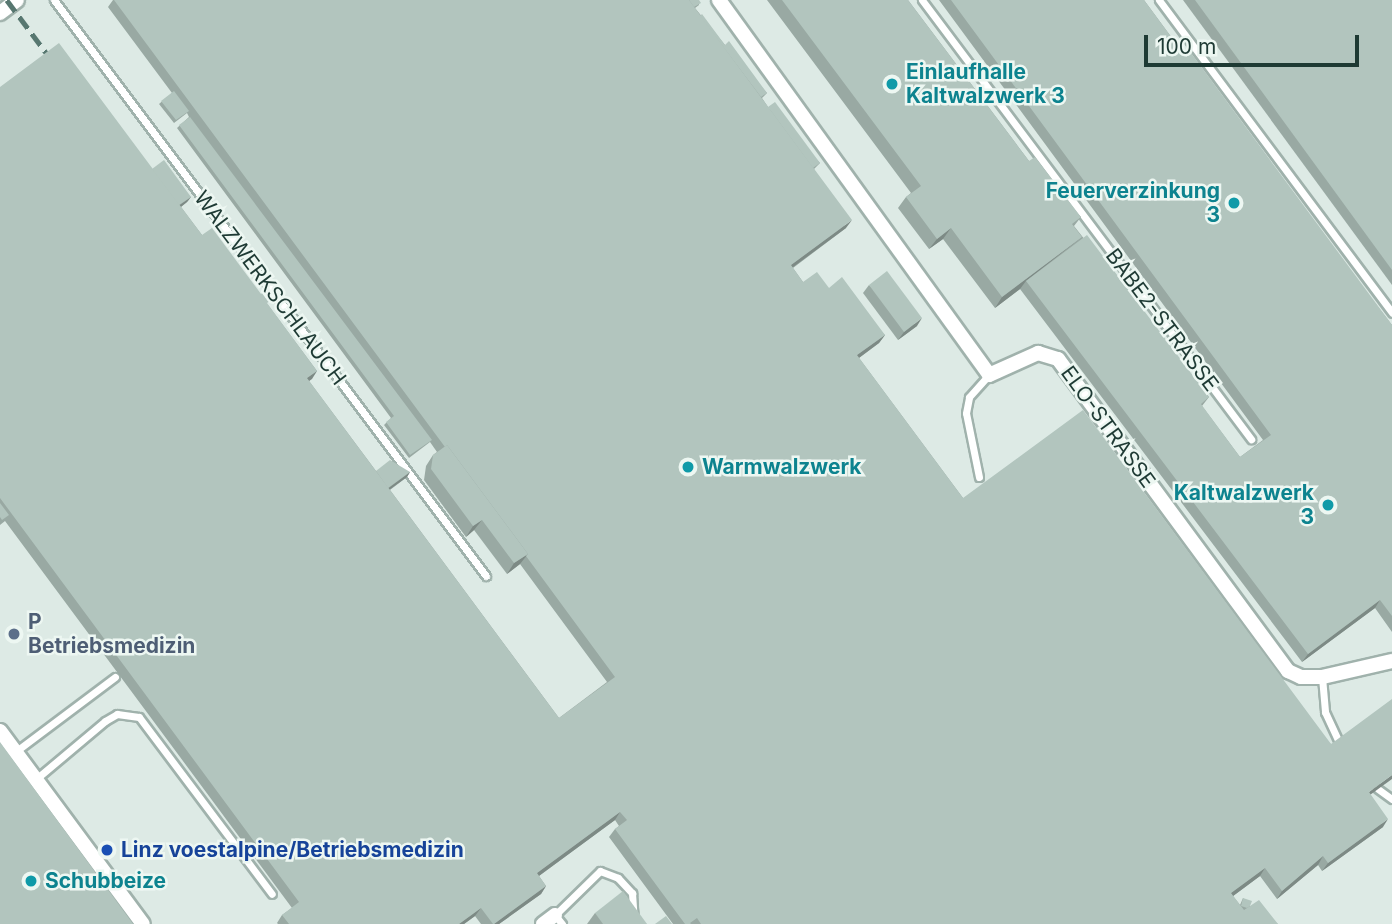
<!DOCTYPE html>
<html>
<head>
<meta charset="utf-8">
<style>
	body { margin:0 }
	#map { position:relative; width:1392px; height:924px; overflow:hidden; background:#ddeae5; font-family:Inter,sans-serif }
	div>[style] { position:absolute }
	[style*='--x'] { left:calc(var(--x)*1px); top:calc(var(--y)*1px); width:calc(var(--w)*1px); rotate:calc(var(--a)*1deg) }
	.roads { filter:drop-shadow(2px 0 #a0b2ac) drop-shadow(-2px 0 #a0b2ac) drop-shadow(0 2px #a0b2ac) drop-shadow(0 -2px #a0b2ac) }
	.lane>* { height:7px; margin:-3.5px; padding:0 3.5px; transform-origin:3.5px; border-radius:3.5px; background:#fff }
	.street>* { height:14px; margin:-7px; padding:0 7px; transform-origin:7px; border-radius:7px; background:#fff }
	.rail>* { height:4.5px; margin-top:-2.25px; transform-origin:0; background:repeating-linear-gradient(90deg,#577770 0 14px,transparent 0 21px) }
	.wall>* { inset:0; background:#99a9a3 }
	.shaded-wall>* { inset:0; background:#7d8a85 }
	.building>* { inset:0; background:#b2c5be }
	.dots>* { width:19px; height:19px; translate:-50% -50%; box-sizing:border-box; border:4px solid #edf7f2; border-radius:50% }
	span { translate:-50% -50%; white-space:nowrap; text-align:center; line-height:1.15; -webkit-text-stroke:5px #edf7f2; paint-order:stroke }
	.culture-label { font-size:21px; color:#0d838f; font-weight:700 }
	.left { translate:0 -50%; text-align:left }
	.right { translate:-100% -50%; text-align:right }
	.street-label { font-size:21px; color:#1e3a34 }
	.service-label { font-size:21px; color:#4e5e75; font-weight:700 }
	.transit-label { font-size:21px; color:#164399; font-weight:700 }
	.scale { position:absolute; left:1144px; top:35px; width:215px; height:32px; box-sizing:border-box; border:4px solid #1e3a34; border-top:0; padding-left:9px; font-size:21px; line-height:24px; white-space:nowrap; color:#1e3a34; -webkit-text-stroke:5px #edf7f2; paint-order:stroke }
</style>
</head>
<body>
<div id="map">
	<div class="roads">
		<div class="lane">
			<i style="--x:54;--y:0;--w:720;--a:53.13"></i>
			<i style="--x:922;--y:0;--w:549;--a:53.15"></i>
			<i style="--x:1159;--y:0;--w:390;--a:53.3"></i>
			<i style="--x:979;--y:477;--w:65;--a:-101.5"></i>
			<i style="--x:966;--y:413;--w:16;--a:-79"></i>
			<i style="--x:969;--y:397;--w:30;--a:-48"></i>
			<i style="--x:1322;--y:677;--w:35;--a:85"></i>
			<i style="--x:1325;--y:712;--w:33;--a:65"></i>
			<i style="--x:15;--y:752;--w:125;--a:-36.9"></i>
			<i style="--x:36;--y:779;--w:90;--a:-40"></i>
			<i style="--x:105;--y:721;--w:14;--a:-30"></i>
			<i style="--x:117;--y:714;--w:22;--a:8"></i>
			<i style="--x:139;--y:717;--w:221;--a:53.1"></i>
			<i style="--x:1378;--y:789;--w:17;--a:36"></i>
			<i style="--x:562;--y:924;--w:11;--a:-128"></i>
			<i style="--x:555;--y:915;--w:63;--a:-44.4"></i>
			<i style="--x:600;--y:871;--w:19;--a:21"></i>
			<i style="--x:618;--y:878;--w:21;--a:47"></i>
			<i style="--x:632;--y:893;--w:31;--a:86"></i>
		</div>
		<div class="street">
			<i style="--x:719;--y:0;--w:462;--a:54.2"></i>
			<i style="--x:989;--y:375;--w:54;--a:-24.2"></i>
			<i style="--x:1038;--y:353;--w:21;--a:17"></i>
			<i style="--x:1058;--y:359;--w:388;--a:53.6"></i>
			<i style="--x:1288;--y:671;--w:14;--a:25"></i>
			<i style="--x:1301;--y:677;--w:21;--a:0"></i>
			<i style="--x:1322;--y:677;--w:72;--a:-12.9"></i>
			<i style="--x:0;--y:13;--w:21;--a:-37"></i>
			<i style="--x:0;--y:731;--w:240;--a:53.5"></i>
			<i style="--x:543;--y:924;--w:15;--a:-37"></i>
		</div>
	</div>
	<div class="rail">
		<i style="--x:7;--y:0;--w:69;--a:53.3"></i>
	</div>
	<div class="wall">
		<i style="clip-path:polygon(113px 0,699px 0,699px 5px,695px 8px,725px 45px,767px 93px,762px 98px,768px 107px,820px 163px,814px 169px,846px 228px,793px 268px,803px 282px,829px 288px,885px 335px,879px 343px,859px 358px,963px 498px,1331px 744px,1370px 795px,1383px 827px,1322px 871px,1318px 865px,1277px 899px,1260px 876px,1233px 896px,1240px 905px,1243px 898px,1250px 906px,1278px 924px,673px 924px,609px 837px,615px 829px,619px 826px,615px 820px,539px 876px,546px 886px,541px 894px,499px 924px,481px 924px,475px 916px,464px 924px,278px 924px,277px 923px,282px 915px,292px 908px,5px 521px,0 525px,0 87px,152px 169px,191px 197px,187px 202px,181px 207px,202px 235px,268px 305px,317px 371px,309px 381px,376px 471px,410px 472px,407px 477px,390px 490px,559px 718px,607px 682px,520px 564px,507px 574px,474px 530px,466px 537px,424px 480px,426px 466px,433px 455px,437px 452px,430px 442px,409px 458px,384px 425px,391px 418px,177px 128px,189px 117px,187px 113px,174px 123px,159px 104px,172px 93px,108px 7px)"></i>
		<i style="clip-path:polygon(767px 0,908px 0,1029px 161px,1081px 217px,1074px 226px,1209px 397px,1202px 406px,1240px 457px,1263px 440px,939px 0,1144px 0,1186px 57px,1392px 325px,1392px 632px,1375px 608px,1302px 662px,1020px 289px,995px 308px,943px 239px,929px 249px,898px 208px,906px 197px,911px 193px)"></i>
		<i style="clip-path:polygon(1183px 0,1392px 0,1392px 285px)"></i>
		<i style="clip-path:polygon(869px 285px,917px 326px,898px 340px,863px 293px)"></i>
		<i style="clip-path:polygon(595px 913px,647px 924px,587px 924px)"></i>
	</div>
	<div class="shaded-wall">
		<i style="clip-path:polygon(191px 197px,187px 202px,173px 213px,177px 207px)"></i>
		<i style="clip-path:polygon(852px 220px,846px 228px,785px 273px,791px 265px)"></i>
		<i style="clip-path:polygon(951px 228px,943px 239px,929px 249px,937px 239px)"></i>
		<i style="clip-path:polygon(1082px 237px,1026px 281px,1020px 289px,995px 308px,1002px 297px)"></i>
		<i style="clip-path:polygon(922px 318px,917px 326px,898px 340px,904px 332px)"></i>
		<i style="clip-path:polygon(885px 335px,879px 343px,852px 363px,857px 355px)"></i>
		<i style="clip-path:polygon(317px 371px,312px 379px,302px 386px,307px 378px)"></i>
		<i style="clip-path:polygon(410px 472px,407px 477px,382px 495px,386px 490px)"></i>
		<i style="clip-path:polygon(482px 520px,474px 530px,466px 537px,473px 526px)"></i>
		<i style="clip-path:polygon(528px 554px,520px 564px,507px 574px,514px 563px)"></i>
		<i style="clip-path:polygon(1380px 600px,1375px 608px,1302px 662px,1308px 654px)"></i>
		<i style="clip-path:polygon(1392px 775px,1392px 779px,1363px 800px,1369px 792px)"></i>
		<i style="clip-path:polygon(620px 812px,615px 820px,532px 881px,537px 873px)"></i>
		<i style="clip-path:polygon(1388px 819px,1383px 827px,1322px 871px,1328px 863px)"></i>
		<i style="clip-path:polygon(1323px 856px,1318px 865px,1277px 899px,1282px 891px)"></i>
		<i style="clip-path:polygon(1265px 868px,1260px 876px,1225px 902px,1231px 893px)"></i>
		<i style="clip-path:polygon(546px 886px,541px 894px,499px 924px,494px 924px)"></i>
		<i style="clip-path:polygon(481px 908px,475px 916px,464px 924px,459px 924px)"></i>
	</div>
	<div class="building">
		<i style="clip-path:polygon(114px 0,689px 0,852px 220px,791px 265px,803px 282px,817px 272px,829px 288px,842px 277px,885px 335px,857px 355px,963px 498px,1083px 410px,1331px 744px,1392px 699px,1392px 775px,1369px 792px,1388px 819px,1328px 863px,1323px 856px,1282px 891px,1265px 868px,1231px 893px,1244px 910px,1259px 900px,1278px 924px,701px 924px,697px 918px,690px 923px,691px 924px,685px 924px,615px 829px,627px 820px,620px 812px,537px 873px,546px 886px,494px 924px,493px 924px,481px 908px,459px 924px,289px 924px,282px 915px,299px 902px,0 498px,0 87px,59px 43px,202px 235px,212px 228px,261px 294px,267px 290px,273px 298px,267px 303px,317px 371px,307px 378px,559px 718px,615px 677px,526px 556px,528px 554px,447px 445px,445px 447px)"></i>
		<i style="clip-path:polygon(689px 0,699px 0,701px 3px,694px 7px)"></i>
		<i style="clip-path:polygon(782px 0,908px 0,1029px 161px,1035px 157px,1081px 217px,1072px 224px,1082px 237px,1002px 297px,951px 228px,937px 239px,906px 197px,921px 186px)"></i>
		<i style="clip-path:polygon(951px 0,1144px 0,1186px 57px,1191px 53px,1392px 325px,1392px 616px,1380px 600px,1308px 654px,1026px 281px,1087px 235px,1209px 397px,1201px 404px,1240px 457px,1271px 435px)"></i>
		<i style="clip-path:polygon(1195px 0,1392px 0,1392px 270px)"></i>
		<i style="clip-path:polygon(702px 14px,725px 45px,729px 41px,767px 93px,761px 97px,700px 16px)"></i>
		<i style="clip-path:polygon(174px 91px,189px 111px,176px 120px,161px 101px)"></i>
		<i style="clip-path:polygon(775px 102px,820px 163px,813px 168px,768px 107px)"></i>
		<i style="clip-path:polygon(190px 117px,432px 440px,410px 455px,386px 422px,394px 416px,179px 125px)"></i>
		<i style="clip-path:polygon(164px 160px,191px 197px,179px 205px,152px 169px)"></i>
		<i style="clip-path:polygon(887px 271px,922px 318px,904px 332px,869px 285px)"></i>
		<i style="clip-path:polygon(447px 445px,528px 554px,514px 563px,482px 520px,473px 526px,431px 469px,433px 455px)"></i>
		<i style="clip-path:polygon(390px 460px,410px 472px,388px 488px,376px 471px)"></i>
		<i style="clip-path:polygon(0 503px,9px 515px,2px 520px,0 517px)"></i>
		<i style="clip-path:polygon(0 742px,133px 924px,0 924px)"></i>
		<i style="clip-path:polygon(623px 891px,647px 924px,603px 924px,595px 913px)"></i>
		<i style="clip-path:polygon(1243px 898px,1252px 901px,1250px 906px,1247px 908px,1241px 906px)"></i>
		<i style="clip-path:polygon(666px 916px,672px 924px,655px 924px)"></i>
	</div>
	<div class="dots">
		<i style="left:892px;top:84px;background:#0f9aa8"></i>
		<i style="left:1234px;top:203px;background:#0f9aa8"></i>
		<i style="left:688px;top:467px;background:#0f9aa8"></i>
		<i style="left:1328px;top:505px;background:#0f9aa8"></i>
		<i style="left:14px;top:634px;background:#5c6f8a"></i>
		<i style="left:107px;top:850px;background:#1a4fb4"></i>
		<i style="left:31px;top:881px;background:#0f9aa8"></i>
	</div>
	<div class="culture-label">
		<span class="left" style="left:906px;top:84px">Einlaufhalle<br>Kaltwalzwerk 3</span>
		<span class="right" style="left:1220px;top:203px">Feuerverzinkung<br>3</span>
		<span class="left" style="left:702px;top:467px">Warmwalzwerk</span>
		<span class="right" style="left:1314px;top:505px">Kaltwalzwerk<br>3</span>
		<span class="left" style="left:45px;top:881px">Schubbeize</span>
	</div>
	<div class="street-label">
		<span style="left:270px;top:288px;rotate:53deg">WALZWERKSCHLAUCH</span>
		<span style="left:1162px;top:320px;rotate:53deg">BABE2-STRASSE</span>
		<span style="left:1108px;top:427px;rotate:54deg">ELO-STRASSE</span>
	</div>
	<div class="service-label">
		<span class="left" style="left:28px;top:634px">P<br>Betriebsmedizin</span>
	</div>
	<div class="transit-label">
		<span class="left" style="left:121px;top:850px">Linz voestalpine/Betriebsmedizin</span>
	</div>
	<div class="scale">100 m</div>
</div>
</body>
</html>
